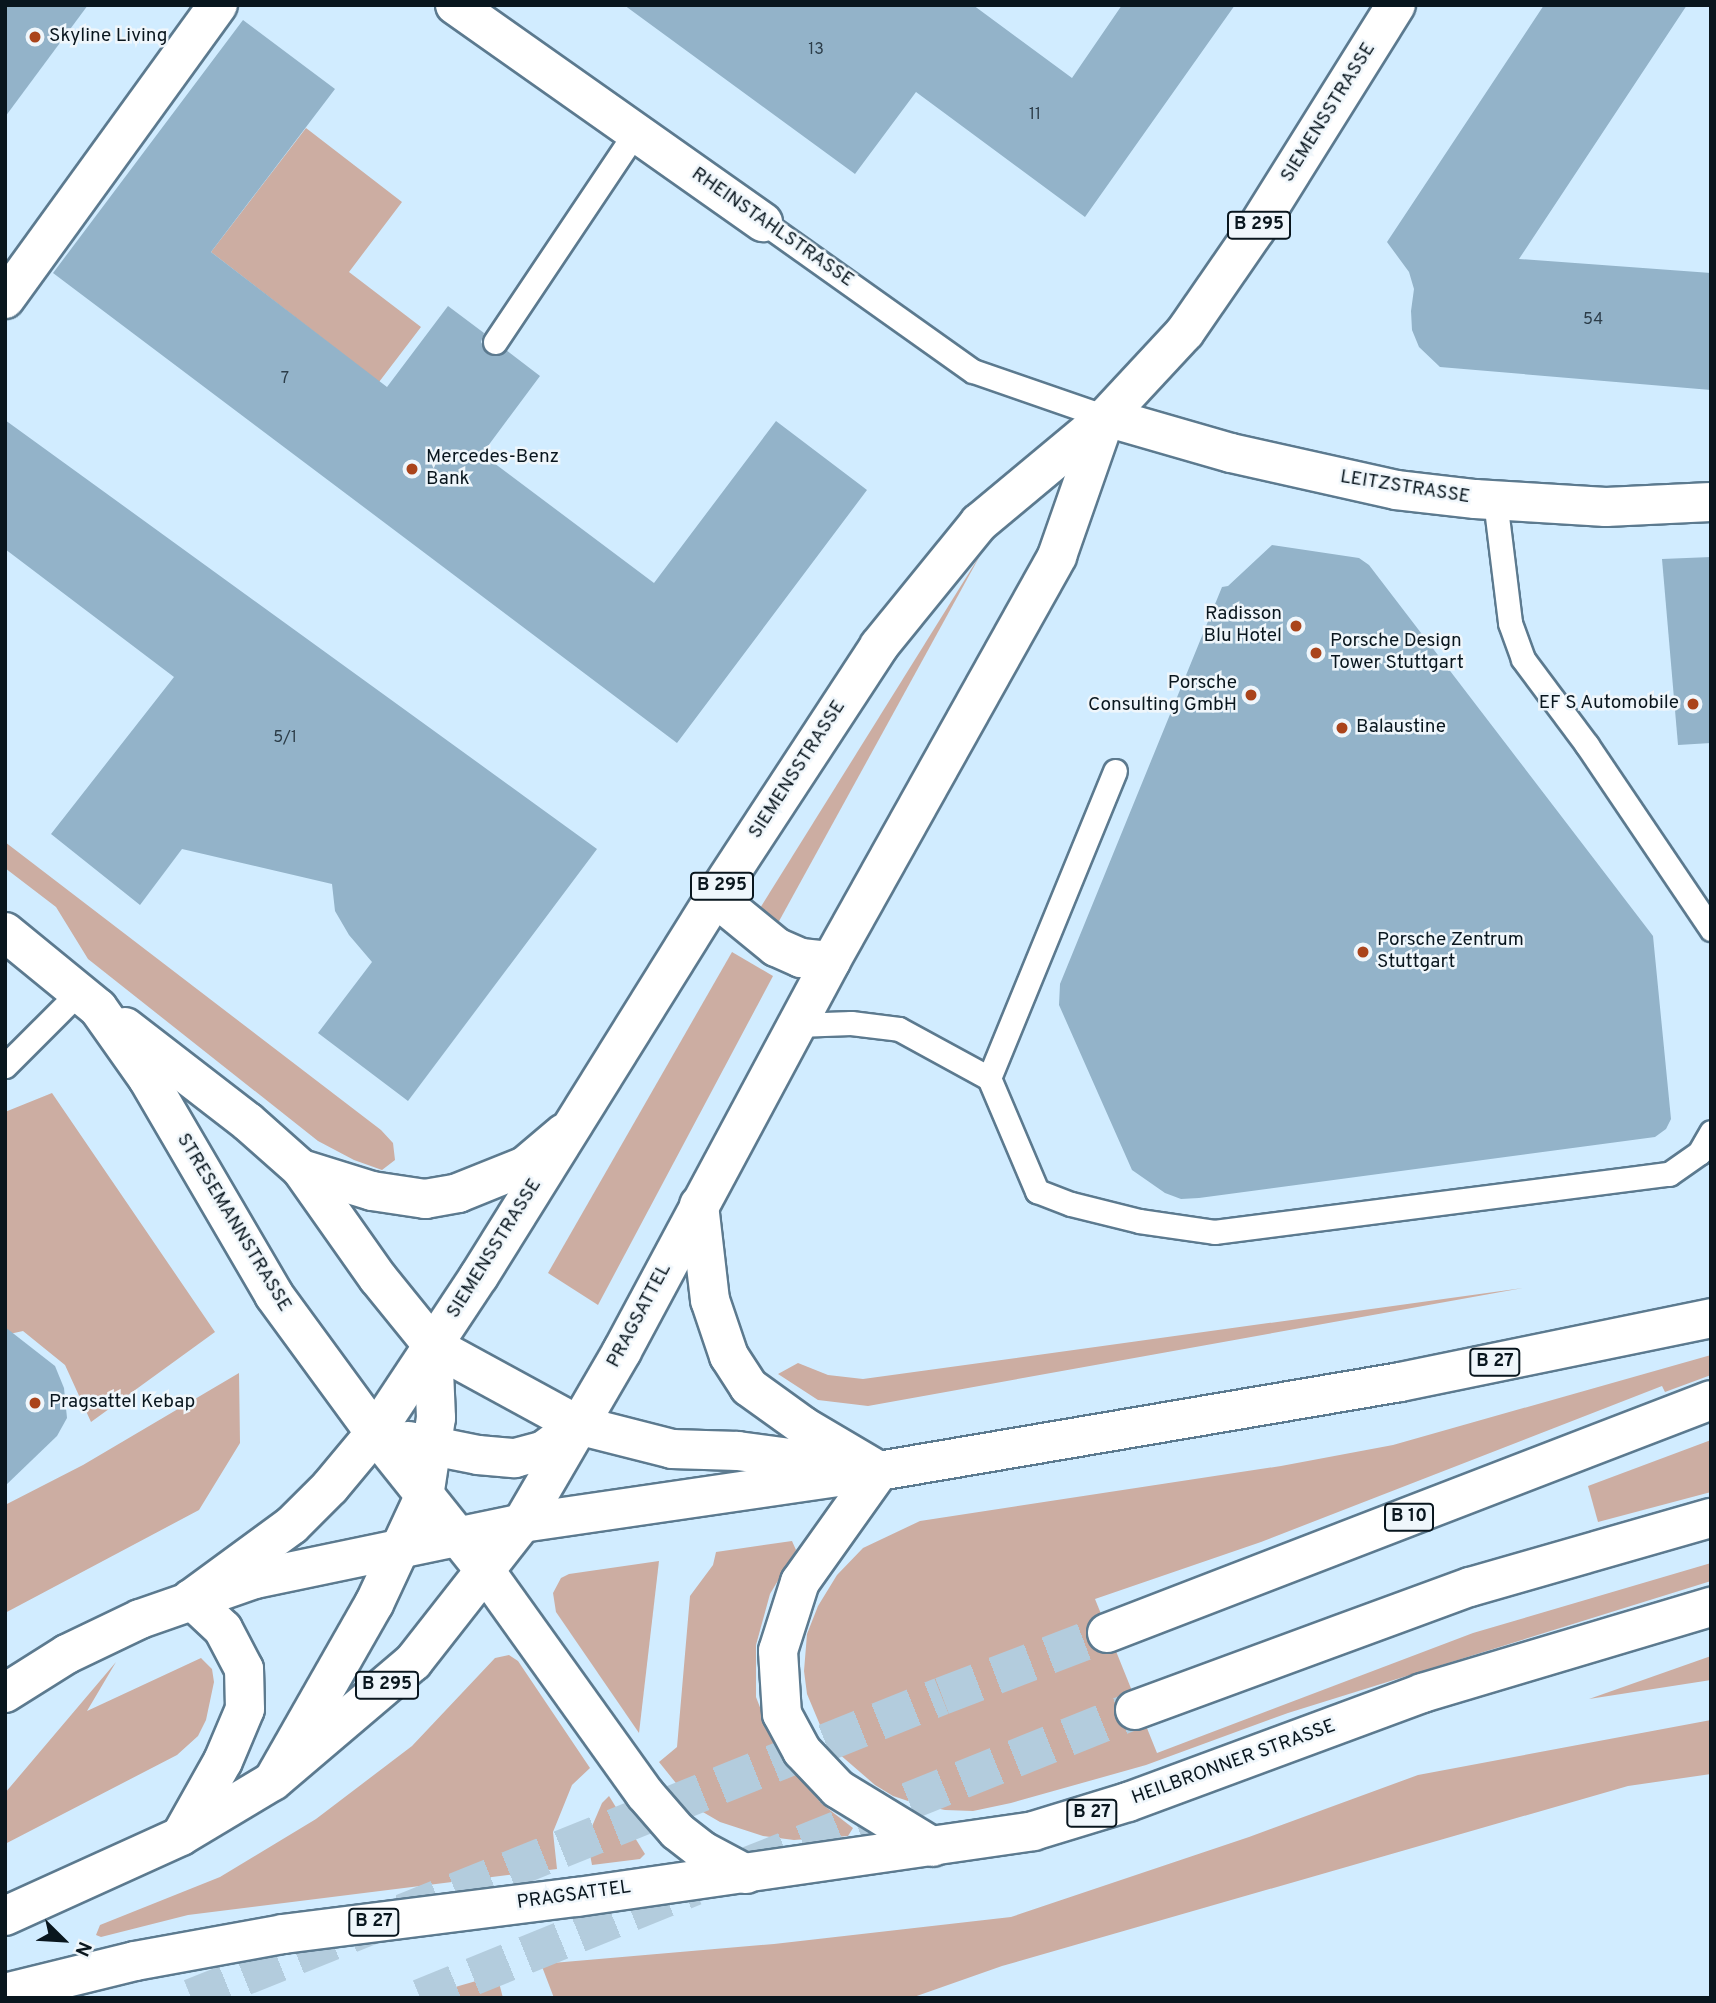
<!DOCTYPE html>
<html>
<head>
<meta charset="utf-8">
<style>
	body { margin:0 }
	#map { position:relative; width:1716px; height:2003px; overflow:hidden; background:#d1ecff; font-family:Overpass,sans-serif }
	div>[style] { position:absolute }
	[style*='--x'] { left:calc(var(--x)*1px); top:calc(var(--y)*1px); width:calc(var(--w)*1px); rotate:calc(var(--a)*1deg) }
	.green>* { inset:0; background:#ccada2 }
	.building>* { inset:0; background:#93b3c9 }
	.primary-tunnel>* { height:38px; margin-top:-19px; transform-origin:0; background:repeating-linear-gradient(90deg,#b3ccdd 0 38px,transparent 0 57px) }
	.roads { filter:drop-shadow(2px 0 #5c7a8f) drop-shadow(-2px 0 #5c7a8f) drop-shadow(0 2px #5c7a8f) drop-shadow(0 -2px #5c7a8f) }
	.lane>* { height:23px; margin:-11.5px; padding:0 11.5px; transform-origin:11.5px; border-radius:11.5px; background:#fff }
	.street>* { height:38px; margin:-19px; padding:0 19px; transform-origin:19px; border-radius:19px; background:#fff }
	.secondary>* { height:38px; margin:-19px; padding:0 19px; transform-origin:19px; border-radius:19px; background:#fff }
	.primary>* { height:38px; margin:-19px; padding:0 19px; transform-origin:19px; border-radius:19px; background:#fff }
	.dots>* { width:19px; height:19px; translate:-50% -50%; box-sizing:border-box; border:4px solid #eff6fb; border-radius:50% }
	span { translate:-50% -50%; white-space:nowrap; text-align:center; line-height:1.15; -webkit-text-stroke:5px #eff6fb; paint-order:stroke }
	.number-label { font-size:16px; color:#2c3d49 }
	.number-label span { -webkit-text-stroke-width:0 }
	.shield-label span { padding:2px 5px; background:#eff6fb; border:2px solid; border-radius:5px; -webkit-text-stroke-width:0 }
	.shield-label { font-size:18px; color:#09161e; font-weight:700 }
	.poi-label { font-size:19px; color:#09161e }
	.left { translate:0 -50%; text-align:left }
	.right { translate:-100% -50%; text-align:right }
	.street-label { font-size:19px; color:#09161e }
	.frame { position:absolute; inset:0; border:7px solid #09161e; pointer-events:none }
	.north { position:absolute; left:28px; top:1905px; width:70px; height:70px; -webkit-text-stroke:5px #eff6fb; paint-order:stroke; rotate:114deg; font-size:19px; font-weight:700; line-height:28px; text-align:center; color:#09161e }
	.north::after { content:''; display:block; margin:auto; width:24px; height:32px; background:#09161e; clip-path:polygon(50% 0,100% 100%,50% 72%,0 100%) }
</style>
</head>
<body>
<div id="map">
	<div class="green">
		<i style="clip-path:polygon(306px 128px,402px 202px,349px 272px,421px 327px,379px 382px,211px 252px)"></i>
		<i style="clip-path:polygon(982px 552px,778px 923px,757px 913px)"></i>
		<i style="clip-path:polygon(5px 842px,381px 1130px,393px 1143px,395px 1160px,382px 1170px,354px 1160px,318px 1141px,88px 959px,56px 907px,5px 868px)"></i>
		<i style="clip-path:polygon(732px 952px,773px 976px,598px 1305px,548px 1273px)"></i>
		<i style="clip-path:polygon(52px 1093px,215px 1332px,91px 1422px,65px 1365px,23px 1331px,5px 1335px,5px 1112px)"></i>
		<i style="clip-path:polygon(1523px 1288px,868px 1406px,818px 1400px,778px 1374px,798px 1363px,828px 1375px,863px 1379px)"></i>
		<i style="clip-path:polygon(1711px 1355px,1711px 1375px,1665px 1392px,1662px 1386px,1261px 1542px,1095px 1599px,1157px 1753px,1473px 1633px,1711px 1563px,1711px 1581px,1288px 1713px,1146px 1765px,1011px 1803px,973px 1811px,945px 1810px,920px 1805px,893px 1796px,875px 1785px,838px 1753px,820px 1725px,807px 1694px,804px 1671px,807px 1634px,818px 1606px,837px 1575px,863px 1548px,920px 1521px,1281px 1466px,1393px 1445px)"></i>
		<i style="clip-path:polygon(239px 1373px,240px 1443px,199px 1510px,5px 1613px,5px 1505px,83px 1465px)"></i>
		<i style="clip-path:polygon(1711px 1440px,1711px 1492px,1598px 1522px,1588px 1486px)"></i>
		<i style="clip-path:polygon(792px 1541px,796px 1550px,770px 1594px,756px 1645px,756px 1697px,778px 1754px,822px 1804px,853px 1828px,848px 1836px,794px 1840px,763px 1836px,720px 1822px,696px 1808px,659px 1762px,677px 1747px,690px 1596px,713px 1565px,716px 1552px)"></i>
		<i style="clip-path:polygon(659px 1561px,639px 1733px,556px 1612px,553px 1593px,561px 1578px,569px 1574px)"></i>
		<i style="clip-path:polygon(509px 1655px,518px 1661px,590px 1768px,572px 1785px,553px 1832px,557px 1869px,188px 1915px,101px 1937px,96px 1935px,100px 1925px,220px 1877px,316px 1819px,412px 1746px,495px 1658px)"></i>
		<i style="clip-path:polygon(1711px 1656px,1711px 1680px,1589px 1699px)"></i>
		<i style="clip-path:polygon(201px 1658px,212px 1669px,214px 1682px,206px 1720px,198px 1736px,177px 1755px,5px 1844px,5px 1793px,116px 1662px,87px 1711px)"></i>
		<i style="clip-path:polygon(1711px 1720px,1711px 1774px,1628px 1786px,1002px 1966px,911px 1998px,554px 1998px,541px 1964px,774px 1944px,1011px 1917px,1249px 1837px,1418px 1775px)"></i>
		<i style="clip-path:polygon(609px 1796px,645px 1854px,640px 1859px,592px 1865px,587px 1838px,602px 1803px)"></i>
		<i style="clip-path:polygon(497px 1975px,503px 1998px,417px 1998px)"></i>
	</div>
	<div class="building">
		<i style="clip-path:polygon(5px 5px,88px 5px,5px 117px)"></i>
		<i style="clip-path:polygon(624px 5px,973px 5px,1072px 78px,1122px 5px,1235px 5px,1085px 217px,916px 92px,855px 174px)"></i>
		<i style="clip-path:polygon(1544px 5px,1687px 5px,1519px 259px,1711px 273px,1711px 390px,1440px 367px,1419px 347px,1412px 330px,1411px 311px,1414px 289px,1409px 272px,1387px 242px)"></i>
		<i style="clip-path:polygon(243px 20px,335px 89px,211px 252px,387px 387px,448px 306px,484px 333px,481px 342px,487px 353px,495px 356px,506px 350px,540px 376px,482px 454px,654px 583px,776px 421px,867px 490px,677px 743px,53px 273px)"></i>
		<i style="clip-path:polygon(5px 420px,597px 849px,408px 1101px,318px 1033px,372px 962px,349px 935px,335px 911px,332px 884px,182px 849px,140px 905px,51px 834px,174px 677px,5px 549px)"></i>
		<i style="clip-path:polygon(1272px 545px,1359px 558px,1369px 565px,1653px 936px,1671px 1119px,1666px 1129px,1655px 1137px,1199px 1198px,1181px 1199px,1165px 1193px,1132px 1170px,1059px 1005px,1060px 984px,1222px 587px,1228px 586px)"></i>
		<i style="clip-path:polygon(1711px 557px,1711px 743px,1678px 745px,1662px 559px)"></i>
		<i style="clip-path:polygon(5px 1327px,55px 1366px,64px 1388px,67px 1418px,57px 1436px,5px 1486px)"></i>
	</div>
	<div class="primary-tunnel">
		<i style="--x:750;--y:1865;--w:415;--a:-21.9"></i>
		<i style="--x:191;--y:1998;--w:809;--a:-21.91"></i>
		<i style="--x:942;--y:1696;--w:177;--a:-20.9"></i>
		<i style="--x:420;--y:1998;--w:296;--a:-22.1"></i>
	</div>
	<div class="roads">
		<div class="lane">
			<i style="--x:763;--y:222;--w:257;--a:35.4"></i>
			<i style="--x:973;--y:371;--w:141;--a:19.1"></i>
			<i style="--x:495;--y:342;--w:254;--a:-56.2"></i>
			<i style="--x:1495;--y:500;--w:124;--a:83"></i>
			<i style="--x:1510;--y:623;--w:38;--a:70"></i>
			<i style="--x:1523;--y:659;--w:107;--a:53.3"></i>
			<i style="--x:1587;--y:745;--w:222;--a:56"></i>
			<i style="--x:1115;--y:771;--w:332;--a:112.3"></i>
			<i style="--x:989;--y:1078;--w:123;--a:67"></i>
			<i style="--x:1037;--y:1191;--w:36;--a:21"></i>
			<i style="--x:1071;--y:1204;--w:70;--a:14"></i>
			<i style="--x:1139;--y:1221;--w:76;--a:8.3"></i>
			<i style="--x:1214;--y:1232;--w:459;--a:-7.3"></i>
			<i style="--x:1669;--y:1174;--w:37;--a:-35"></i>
			<i style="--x:1699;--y:1153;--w:24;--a:-60"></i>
			<i style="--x:797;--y:1025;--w:54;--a:-2.1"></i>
			<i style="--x:851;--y:1023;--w:48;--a:7.1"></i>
			<i style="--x:899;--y:1029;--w:102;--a:28.6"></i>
			<i style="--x:5;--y:1066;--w:106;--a:-45"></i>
		</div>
		<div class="street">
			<i style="--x:455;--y:5;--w:377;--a:35.2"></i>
			<i style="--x:5;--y:299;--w:363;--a:-54.1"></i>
		</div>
		<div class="secondary">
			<i style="--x:1106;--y:417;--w:130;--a:16.1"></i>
			<i style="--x:1231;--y:453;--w:169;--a:12.6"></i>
			<i style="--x:1396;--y:490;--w:80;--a:6.5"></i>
			<i style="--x:1475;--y:499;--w:131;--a:3.5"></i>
			<i style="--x:1606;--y:507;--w:105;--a:-2.7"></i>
			<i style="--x:5;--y:932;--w:120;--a:39.3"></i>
			<i style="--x:98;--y:1008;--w:87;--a:54.8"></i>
			<i style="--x:148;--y:1079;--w:250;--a:59.7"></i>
			<i style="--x:274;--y:1295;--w:171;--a:53.8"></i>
			<i style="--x:375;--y:1433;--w:178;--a:51.4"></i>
			<i style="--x:486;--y:1572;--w:273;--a:54.4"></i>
			<i style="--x:645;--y:1794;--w:49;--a:49.1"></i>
			<i style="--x:677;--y:1831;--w:31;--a:38"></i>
			<i style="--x:701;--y:1850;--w:51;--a:28.1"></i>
			<i style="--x:125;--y:1027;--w:155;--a:37.7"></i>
			<i style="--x:248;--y:1122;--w:71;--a:41.6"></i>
			<i style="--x:301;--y:1169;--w:133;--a:54.8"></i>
			<i style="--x:378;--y:1278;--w:87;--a:51"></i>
			<i style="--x:433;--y:1346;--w:165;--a:28.6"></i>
			<i style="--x:578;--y:1425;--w:97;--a:14.3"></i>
			<i style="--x:672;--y:1449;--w:66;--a:1.7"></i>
			<i style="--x:738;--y:1451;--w:126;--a:7.7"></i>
			<i style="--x:301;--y:1169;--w:74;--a:17.2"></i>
			<i style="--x:372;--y:1191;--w:54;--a:8.6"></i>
			<i style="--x:425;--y:1199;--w:34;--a:-10"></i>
			<i style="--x:458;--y:1193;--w:72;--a:-21.9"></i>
			<i style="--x:525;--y:1166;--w:51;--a:-40.2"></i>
			<i style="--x:408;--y:1441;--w:71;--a:11.3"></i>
			<i style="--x:478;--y:1455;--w:37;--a:5"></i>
			<i style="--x:515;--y:1458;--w:30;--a:-15"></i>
			<i style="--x:544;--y:1450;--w:42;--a:-36.3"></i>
			<i style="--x:274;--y:1779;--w:202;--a:-60.3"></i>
			<i style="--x:374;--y:1604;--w:118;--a:-65"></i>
			<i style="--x:424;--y:1497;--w:80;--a:-81.4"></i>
			<i style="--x:436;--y:1418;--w:72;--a:-92.4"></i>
		</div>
		<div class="primary">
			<i style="--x:715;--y:897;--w:79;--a:39.3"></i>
			<i style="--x:776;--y:947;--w:27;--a:24"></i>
			<i style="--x:801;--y:958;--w:30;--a:6"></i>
			<i style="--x:699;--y:1205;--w:96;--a:83.4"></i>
			<i style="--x:710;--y:1300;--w:59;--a:71.3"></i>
			<i style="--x:729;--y:1356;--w:37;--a:57"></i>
			<i style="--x:749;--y:1387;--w:67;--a:35.8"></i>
			<i style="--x:803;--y:1426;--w:88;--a:30.6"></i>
			<i style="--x:879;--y:1471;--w:136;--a:125.4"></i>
			<i style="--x:800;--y:1582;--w:72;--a:107.7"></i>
			<i style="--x:778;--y:1651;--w:63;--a:86.4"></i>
			<i style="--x:782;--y:1714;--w:42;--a:61.6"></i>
			<i style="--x:802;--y:1751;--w:52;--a:46.5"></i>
			<i style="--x:838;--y:1789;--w:111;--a:31.4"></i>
			<i style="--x:191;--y:1599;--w:125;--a:-36.2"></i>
			<i style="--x:292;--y:1525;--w:54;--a:-45"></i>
			<i style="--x:330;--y:1487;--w:70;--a:-50.2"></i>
			<i style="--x:375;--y:1433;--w:188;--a:-56.5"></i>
			<i style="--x:479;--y:1276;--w:446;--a:-58.1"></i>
			<i style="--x:715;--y:897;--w:300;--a:-56.8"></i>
			<i style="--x:879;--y:646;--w:159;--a:-50.9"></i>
			<i style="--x:979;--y:523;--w:165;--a:-39.8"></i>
			<i style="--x:1106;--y:417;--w:116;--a:-47.1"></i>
			<i style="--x:1185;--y:332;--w:125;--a:-55.4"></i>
			<i style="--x:1256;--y:229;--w:264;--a:-58"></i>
			<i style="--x:1107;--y:1633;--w:647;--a:-21.09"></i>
			<i style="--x:5;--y:1693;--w:73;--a:-32.2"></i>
			<i style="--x:67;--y:1654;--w:81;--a:-25.6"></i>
			<i style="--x:140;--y:1619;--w:122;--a:-19.2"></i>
			<i style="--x:255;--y:1579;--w:273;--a:-11.8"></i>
			<i style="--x:522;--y:1523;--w:361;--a:-8.3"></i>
			<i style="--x:879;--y:1471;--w:529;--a:-9.69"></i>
			<i style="--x:1400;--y:1382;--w:318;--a:-11.6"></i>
			<i style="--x:1135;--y:1710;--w:357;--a:-20.2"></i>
			<i style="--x:1470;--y:1587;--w:251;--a:-16"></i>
			<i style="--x:183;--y:1832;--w:81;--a:-60.6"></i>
			<i style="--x:223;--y:1761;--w:56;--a:-67.1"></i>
			<i style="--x:245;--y:1709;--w:40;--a:-91.4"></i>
			<i style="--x:244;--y:1669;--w:45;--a:-117.7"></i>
			<i style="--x:223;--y:1629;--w:44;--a:-136.8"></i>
			<i style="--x:5;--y:1916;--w:193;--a:-24.4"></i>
			<i style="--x:181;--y:1836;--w:107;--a:-30.9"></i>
			<i style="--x:273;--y:1781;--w:184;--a:-40.4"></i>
			<i style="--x:413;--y:1662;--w:177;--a:-51.9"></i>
			<i style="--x:522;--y:1523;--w:199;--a:-59.8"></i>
			<i style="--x:622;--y:1351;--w:442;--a:-61.8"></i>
			<i style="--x:831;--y:961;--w:464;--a:-60.8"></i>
			<i style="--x:1057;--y:556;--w:145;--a:-70.7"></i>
			<i style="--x:5;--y:1993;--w:134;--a:-13.8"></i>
			<i style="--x:135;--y:1961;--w:150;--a:-10.3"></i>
			<i style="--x:283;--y:1934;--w:296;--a:-7.2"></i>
			<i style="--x:577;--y:1897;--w:461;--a:-8.2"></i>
			<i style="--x:1033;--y:1831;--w:99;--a:-17"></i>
			<i style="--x:1128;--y:1802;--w:314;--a:-20.3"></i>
			<i style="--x:1422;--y:1693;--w:302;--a:-16.6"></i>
		</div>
	</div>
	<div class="dots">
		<i style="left:35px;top:37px;background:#aa441b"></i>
		<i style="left:412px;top:469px;background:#aa441b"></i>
		<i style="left:1296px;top:626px;background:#aa441b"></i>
		<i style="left:1316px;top:653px;background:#aa441b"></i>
		<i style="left:1251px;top:695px;background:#aa441b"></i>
		<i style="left:1693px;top:704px;background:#aa441b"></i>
		<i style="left:1342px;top:728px;background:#aa441b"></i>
		<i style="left:1363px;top:952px;background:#aa441b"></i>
		<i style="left:35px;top:1403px;background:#aa441b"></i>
	</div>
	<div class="number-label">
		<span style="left:816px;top:50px">13</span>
		<span style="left:1035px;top:115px">11</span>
		<span style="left:1593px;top:320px">54</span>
		<span style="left:285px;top:379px">7</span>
		<span style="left:285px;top:738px">5/1</span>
	</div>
	<div class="shield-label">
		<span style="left:1259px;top:225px">B 295</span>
		<span style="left:722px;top:886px">B 295</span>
		<span style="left:1495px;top:1362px">B 27</span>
		<span style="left:1409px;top:1517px">B 10</span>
		<span style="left:387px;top:1685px">B 295</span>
		<span style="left:1092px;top:1813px">B 27</span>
		<span style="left:374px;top:1922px">B 27</span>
	</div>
	<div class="poi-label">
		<span class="left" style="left:49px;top:37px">Skyline Living</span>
		<span class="left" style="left:426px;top:469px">Mercedes-Benz<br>Bank</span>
		<span class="right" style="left:1282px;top:626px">Radisson<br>Blu Hotel</span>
		<span class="left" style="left:1330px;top:653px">Porsche Design<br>Tower Stuttgart</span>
		<span class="right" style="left:1237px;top:695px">Porsche<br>Consulting GmbH</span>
		<span class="right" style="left:1679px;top:704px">EF S Automobile</span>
		<span class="left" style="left:1356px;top:728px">Balaustine</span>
		<span class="left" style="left:1377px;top:952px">Porsche Zentrum<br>Stuttgart</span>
		<span class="left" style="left:49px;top:1403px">Pragsattel Kebap</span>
	</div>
	<div class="street-label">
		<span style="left:1329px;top:113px;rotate:-58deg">SIEMENSSTRASSE</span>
		<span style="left:772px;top:228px;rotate:35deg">RHEINSTAHLSTRASSE</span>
		<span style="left:1405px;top:488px;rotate:9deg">LEITZSTRASSE</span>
		<span style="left:798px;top:770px;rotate:-57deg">SIEMENSSTRASSE</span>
		<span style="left:233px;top:1223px;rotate:59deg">STRESEMANNSTRASSE</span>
		<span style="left:495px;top:1249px;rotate:-58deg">SIEMENSSTRASSE</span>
		<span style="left:640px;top:1316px;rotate:-62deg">PRAGSATTEL</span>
		<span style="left:1234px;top:1763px;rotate:-20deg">HEILBRONNER STRASSE</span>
		<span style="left:574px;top:1896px;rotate:-8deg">PRAGSATTEL</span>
	</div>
	<div class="frame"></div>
	<div class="north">N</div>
</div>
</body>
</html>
